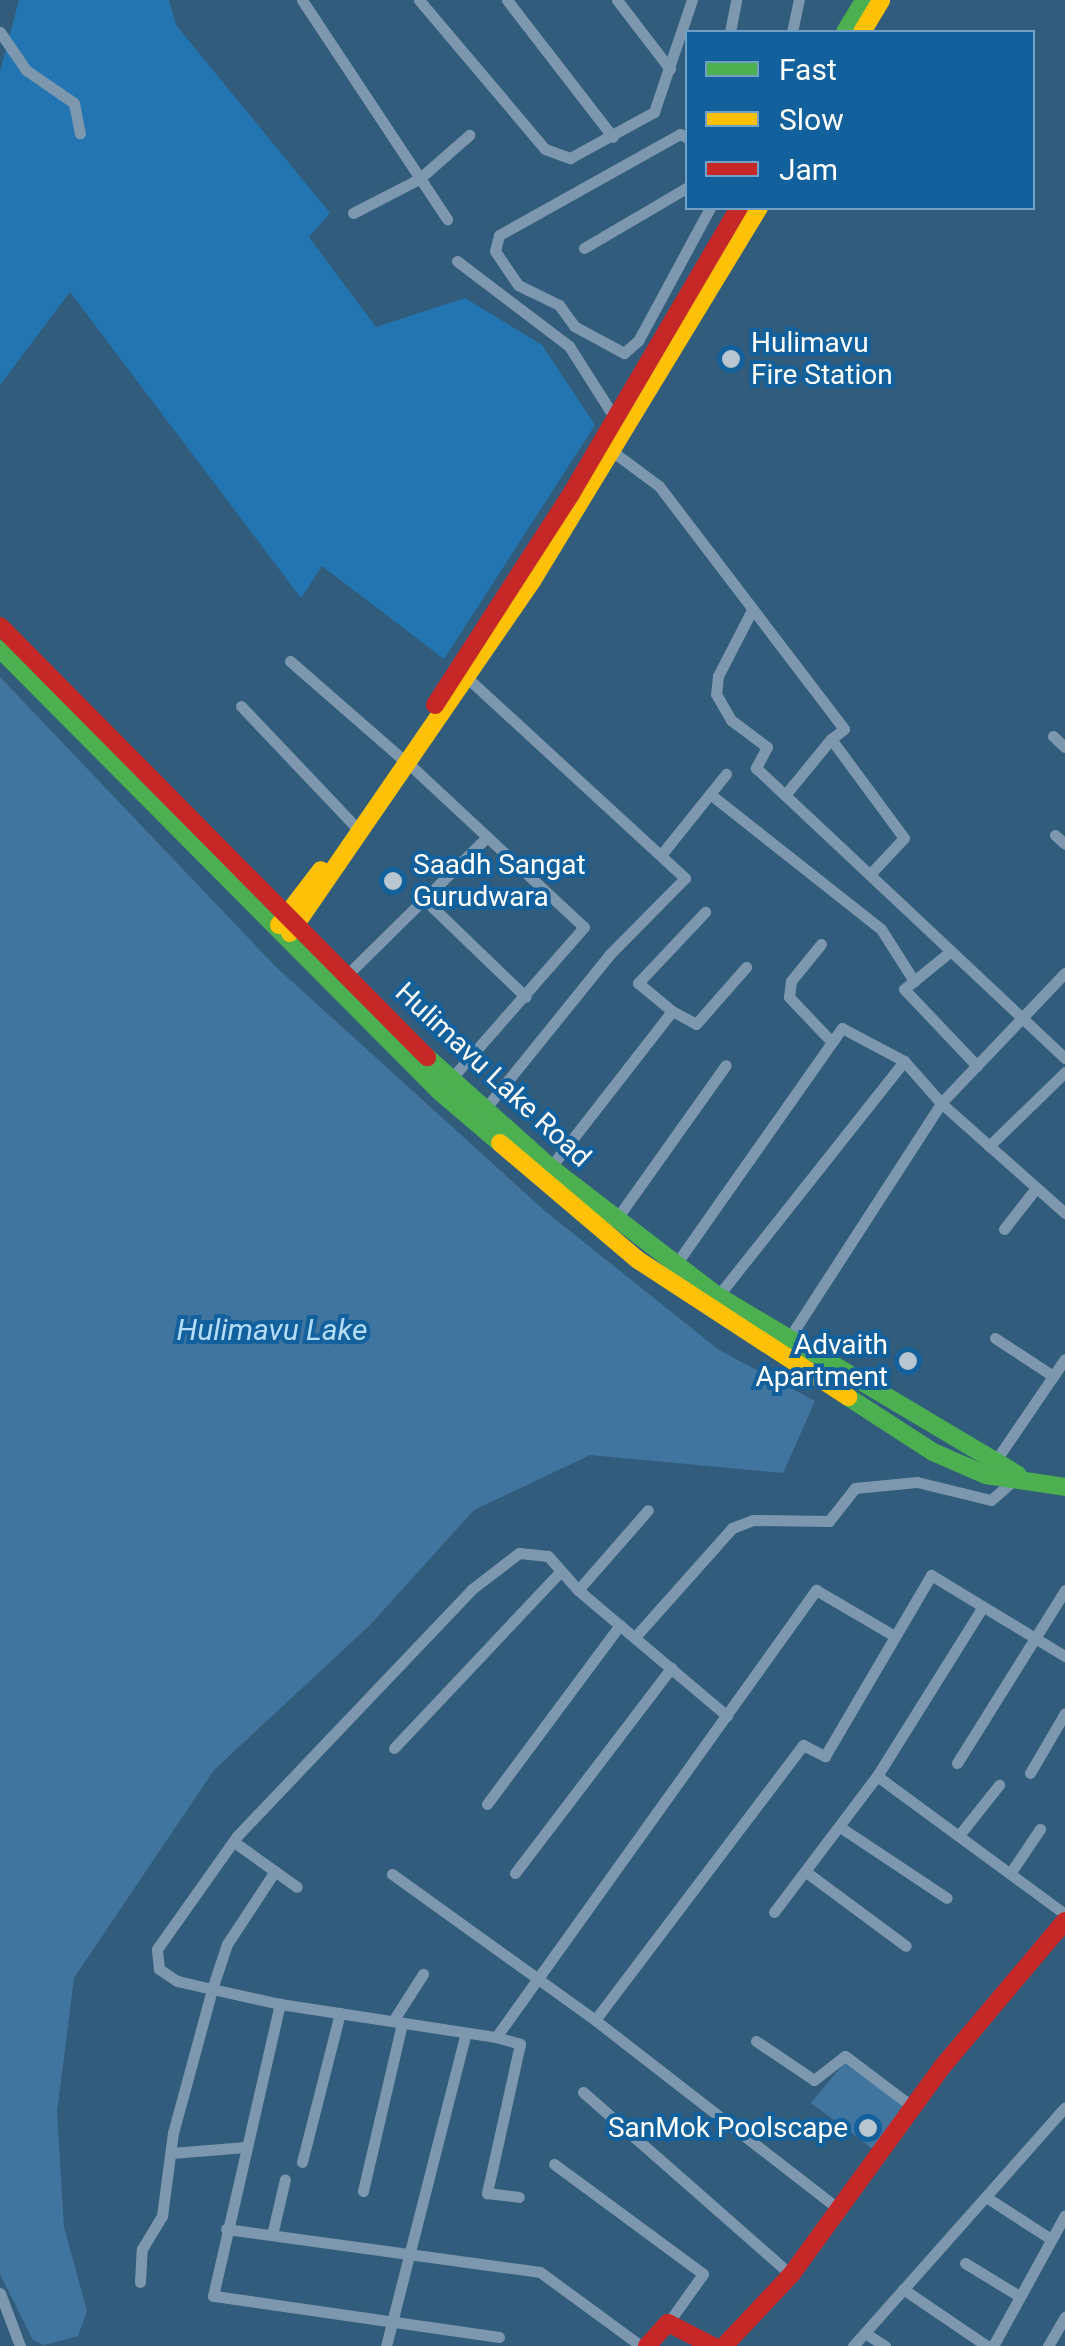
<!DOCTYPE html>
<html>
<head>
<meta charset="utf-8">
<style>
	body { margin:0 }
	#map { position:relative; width:1065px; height:2346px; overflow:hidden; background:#325c7c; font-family:Roboto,sans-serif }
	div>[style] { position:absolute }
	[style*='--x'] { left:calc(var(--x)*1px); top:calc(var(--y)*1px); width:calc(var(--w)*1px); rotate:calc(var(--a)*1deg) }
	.green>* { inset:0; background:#2375b1 }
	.water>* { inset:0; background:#40759f }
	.street>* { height:11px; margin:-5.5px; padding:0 5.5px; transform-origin:5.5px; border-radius:5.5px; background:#7d98ae }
	.fast>* { height:18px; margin:-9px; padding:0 9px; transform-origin:9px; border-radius:9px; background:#4caf50 }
	.slow>* { height:18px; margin:-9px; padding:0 9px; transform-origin:9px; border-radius:9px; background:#ffc107 }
	.jam>* { height:18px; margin:-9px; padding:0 9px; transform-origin:9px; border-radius:9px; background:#c62828 }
	.dots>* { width:28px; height:28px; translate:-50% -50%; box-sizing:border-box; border:5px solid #12609c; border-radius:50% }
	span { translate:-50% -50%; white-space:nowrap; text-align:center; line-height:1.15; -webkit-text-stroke:8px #12609c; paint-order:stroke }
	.poi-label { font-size:28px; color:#fff }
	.left { translate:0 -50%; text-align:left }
	.right { translate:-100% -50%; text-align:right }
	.street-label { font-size:28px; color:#fff }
	.water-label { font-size:30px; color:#b4ddfa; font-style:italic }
	.legend { position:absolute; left:685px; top:30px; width:350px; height:180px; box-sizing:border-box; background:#12609c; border:2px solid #71a0c4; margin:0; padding:12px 18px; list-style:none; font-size:30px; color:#fff }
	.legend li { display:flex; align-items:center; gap:20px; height:50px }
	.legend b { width:50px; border:2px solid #71a0c4 }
</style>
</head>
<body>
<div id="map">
	<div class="green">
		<i style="clip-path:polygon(19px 0,169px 0,176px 25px,330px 213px,309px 237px,376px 327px,465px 298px,542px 345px,595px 425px,444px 659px,322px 566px,301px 598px,70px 292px,0 385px,0 72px)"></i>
	</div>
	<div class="water">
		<i style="clip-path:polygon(0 677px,276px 967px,545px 1211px,719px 1350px,815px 1401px,783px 1473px,590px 1455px,474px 1510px,370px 1625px,214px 1770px,74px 1978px,57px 2112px,64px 2227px,87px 2311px,78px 2336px,44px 2345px,33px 2340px,0 2274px)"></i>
		<i style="clip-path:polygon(844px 2063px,906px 2106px,874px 2150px,811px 2103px)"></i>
	</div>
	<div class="street">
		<i style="--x:302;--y:0;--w:263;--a:56.5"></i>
		<i style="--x:419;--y:0;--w:195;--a:49.8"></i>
		<i style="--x:545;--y:149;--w:27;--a:20"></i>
		<i style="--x:570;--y:158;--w:96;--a:-28.7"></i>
		<i style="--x:654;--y:112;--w:118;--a:-71.3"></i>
		<i style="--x:507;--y:0;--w:173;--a:52.3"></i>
		<i style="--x:617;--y:0;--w:87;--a:52.5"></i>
		<i style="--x:0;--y:32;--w:46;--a:55.6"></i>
		<i style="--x:26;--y:70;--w:58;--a:34.5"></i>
		<i style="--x:74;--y:103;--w:31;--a:79"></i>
		<i style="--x:730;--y:32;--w:33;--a:-79"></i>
		<i style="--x:792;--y:32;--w:33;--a:-78"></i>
		<i style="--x:688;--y:138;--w:9;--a:-153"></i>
		<i style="--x:680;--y:134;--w:207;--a:150.8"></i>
		<i style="--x:499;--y:235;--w:16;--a:104"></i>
		<i style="--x:495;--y:251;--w:41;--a:55.9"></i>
		<i style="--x:518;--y:285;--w:46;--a:26"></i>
		<i style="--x:559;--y:305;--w:26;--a:54"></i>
		<i style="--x:574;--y:326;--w:57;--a:28.4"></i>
		<i style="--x:624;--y:353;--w:18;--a:-41"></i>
		<i style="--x:638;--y:341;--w:151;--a:-61.6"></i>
		<i style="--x:353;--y:213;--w:74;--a:-27.3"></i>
		<i style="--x:419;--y:179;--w:67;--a:-41.3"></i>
		<i style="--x:584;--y:248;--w:121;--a:-30.4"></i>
		<i style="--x:457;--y:261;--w:141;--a:37.2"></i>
		<i style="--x:569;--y:346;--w:88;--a:57.6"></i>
		<i style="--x:609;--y:449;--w:62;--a:36.5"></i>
		<i style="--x:659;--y:486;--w:305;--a:52.7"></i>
		<i style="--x:844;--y:729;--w:16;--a:142"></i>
		<i style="--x:831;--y:739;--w:123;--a:53.6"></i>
		<i style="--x:904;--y:838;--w:48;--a:133.3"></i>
		<i style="--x:751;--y:612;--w:72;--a:117.3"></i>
		<i style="--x:718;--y:676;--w:18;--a:96"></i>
		<i style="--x:716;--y:694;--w:30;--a:60"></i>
		<i style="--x:731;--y:720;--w:45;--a:36.9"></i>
		<i style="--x:767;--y:747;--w:24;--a:118"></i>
		<i style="--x:756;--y:768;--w:424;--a:43.2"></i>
		<i style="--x:290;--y:661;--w:147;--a:41.1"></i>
		<i style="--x:462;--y:673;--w:303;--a:42.6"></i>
		<i style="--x:685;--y:878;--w:107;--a:134.6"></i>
		<i style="--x:610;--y:954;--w:201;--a:128.9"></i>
		<i style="--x:241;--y:706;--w:164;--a:46.5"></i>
		<i style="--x:1053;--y:736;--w:16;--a:43"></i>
		<i style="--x:409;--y:764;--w:239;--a:43"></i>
		<i style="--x:584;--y:927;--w:203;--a:131.2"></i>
		<i style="--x:710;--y:794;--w:218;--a:38.3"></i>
		<i style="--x:881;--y:929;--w:62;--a:57.6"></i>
		<i style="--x:785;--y:795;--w:72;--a:-50.6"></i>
		<i style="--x:1055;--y:835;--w:13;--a:42"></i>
		<i style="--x:661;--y:855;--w:104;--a:-51.3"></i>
		<i style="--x:424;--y:899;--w:141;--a:43.9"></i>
		<i style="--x:821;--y:944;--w:48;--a:129"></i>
		<i style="--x:791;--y:981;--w:16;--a:97"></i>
		<i style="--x:789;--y:997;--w:58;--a:46.4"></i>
		<i style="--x:951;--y:951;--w:60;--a:141"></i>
		<i style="--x:904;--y:989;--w:106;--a:46.5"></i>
		<i style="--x:347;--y:975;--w:197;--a:-44.6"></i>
		<i style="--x:672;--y:1011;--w:27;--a:28"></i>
		<i style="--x:696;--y:1024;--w:76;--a:-48.7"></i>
		<i style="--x:989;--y:1146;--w:106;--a:-44.2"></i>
		<i style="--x:546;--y:1173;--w:205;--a:-52.1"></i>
		<i style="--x:672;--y:1011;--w:44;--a:-140.5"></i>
		<i style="--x:638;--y:983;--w:98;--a:-46.7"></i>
		<i style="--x:615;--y:1221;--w:191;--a:-54.6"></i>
		<i style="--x:1004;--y:1229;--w:52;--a:-52"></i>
		<i style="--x:674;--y:1267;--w:292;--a:-54.9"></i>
		<i style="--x:842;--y:1028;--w:70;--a:28"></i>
		<i style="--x:904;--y:1061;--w:56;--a:48.6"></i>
		<i style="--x:941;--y:1103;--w:166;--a:41.6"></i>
		<i style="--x:718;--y:1296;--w:300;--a:-51.6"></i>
		<i style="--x:995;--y:1338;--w:69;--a:33.2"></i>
		<i style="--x:786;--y:1343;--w:286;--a:-57.1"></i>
		<i style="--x:941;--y:1103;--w:180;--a:-46.4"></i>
		<i style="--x:996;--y:1460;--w:122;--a:-55.7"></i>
		<i style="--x:578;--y:1590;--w:106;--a:-48.8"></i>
		<i style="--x:635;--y:1637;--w:146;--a:-48.3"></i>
		<i style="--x:732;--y:1528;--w:22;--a:-21"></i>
		<i style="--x:753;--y:1520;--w:76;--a:0.8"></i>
		<i style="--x:829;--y:1521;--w:42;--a:-51.8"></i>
		<i style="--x:855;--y:1488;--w:62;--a:-5.5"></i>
		<i style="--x:917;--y:1482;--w:76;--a:13.7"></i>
		<i style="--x:991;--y:1500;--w:33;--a:-41"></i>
		<i style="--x:394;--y:1748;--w:243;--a:-46.7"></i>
		<i style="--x:957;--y:1763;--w:204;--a:-58"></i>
		<i style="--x:1030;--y:1773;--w:69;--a:-59.7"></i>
		<i style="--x:877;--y:1776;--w:233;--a:36.3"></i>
		<i style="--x:487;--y:1804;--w:223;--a:-53.4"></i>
		<i style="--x:840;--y:1827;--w:128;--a:33.6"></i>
		<i style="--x:960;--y:1834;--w:63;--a:-51.5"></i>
		<i style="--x:234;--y:1842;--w:77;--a:35.5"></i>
		<i style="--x:275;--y:1871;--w:87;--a:123.3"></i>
		<i style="--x:227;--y:1944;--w:47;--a:108.4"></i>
		<i style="--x:212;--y:1989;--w:36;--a:-167"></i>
		<i style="--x:177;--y:1981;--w:22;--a:-146"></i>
		<i style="--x:159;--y:1969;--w:20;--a:-96"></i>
		<i style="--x:157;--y:1949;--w:138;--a:-54.7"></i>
		<i style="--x:237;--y:1836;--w:341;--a:-46.4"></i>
		<i style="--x:472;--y:1589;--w:59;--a:-37.5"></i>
		<i style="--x:519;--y:1553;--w:29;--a:6"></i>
		<i style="--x:548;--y:1556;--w:45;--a:48.6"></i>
		<i style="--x:578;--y:1590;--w:195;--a:40.2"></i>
		<i style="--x:806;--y:1872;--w:124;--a:36.5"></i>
		<i style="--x:1011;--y:1872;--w:52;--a:-56"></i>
		<i style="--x:515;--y:1873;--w:258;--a:-52.7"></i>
		<i style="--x:392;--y:1874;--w:250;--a:35.7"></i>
		<i style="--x:595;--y:2020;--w:309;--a:37.8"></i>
		<i style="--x:774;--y:1912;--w:171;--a:-52.9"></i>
		<i style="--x:877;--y:1776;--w:198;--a:-58"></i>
		<i style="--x:595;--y:2020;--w:345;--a:-52.9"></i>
		<i style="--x:803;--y:1745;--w:25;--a:27"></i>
		<i style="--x:825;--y:1756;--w:210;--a:-59.6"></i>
		<i style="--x:931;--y:1575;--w:157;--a:31.2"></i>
		<i style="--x:393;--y:2021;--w:56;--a:-57.4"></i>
		<i style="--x:496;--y:2037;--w:25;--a:16"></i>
		<i style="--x:520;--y:2044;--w:153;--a:102.5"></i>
		<i style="--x:487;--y:2193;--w:32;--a:7"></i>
		<i style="--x:756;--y:2041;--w:70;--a:33.9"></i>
		<i style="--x:814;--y:2080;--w:39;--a:-38"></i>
		<i style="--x:845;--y:2056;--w:85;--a:36.9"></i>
		<i style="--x:583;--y:2092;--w:277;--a:41.3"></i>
		<i style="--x:171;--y:2153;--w:75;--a:-4.6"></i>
		<i style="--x:302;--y:2162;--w:154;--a:-75.7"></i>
		<i style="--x:554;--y:2164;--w:185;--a:36.4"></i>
		<i style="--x:703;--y:2274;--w:60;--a:125.5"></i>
		<i style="--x:363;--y:2191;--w:172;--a:-76.9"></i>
		<i style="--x:986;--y:2197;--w:77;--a:32.9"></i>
		<i style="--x:226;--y:2229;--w:317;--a:7.8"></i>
		<i style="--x:540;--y:2272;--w:125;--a:36.2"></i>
		<i style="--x:272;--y:2235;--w:57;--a:-76.9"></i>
		<i style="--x:965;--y:2263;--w:63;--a:31.4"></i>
		<i style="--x:140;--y:2282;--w:33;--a:-87"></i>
		<i style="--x:142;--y:2249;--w:39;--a:-59"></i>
		<i style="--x:162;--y:2216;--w:84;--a:-82.5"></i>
		<i style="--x:173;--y:2133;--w:149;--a:-74.8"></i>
		<i style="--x:212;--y:1989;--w:70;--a:12.4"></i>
		<i style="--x:903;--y:2289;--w:102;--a:34.2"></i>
		<i style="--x:0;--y:2293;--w:57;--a:69.3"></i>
		<i style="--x:865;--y:2333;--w:24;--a:33"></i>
		<i style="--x:499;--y:2337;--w:289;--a:-171.8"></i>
		<i style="--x:213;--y:2296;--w:300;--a:-77.1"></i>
		<i style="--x:280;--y:2004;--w:219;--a:8.7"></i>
		<i style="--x:496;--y:2037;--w:550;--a:-54.4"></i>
		<i style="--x:816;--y:1590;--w:89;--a:30.3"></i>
		<i style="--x:386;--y:2346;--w:323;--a:-75.7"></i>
		<i style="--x:853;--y:2346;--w:319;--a:-48.4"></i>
		<i style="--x:993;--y:2346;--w:149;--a:-61.2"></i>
		<i style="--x:1048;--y:2346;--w:34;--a:-60"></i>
	</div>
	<div class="fast">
		<i style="--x:845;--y:32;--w:37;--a:-59"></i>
		<i style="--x:0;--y:649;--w:624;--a:45.19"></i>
		<i style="--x:440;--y:1092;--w:79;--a:40.4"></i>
		<i style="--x:427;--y:1057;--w:166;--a:41.8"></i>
		<i style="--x:551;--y:1168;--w:210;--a:37.5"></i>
		<i style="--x:718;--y:1296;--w:349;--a:30.8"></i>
		<i style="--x:848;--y:1397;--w:101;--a:32.9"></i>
		<i style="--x:933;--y:1452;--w:58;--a:23.5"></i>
		<i style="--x:986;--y:1475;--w:80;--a:8.6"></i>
	</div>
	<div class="slow">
		<i style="--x:862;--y:32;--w:37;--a:-59"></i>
		<i style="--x:279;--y:925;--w:69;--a:-52.6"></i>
		<i style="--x:290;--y:933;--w:427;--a:-55.5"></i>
		<i style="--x:532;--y:581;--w:437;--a:-58.7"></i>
		<i style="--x:500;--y:1143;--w:181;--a:40.3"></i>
		<i style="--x:638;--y:1260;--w:251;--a:33.1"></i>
	</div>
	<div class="jam">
		<i style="--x:0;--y:626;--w:607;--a:45.27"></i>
		<i style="--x:435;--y:705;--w:251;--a:-57.2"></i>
		<i style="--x:571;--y:494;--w:332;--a:-59.6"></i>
		<i style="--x:647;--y:2346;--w:31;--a:-48"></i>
		<i style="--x:668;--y:2323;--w:51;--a:27.1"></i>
		<i style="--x:724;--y:2346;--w:98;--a:-46.7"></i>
		<i style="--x:791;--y:2275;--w:257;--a:-54"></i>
		<i style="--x:942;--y:2067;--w:191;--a:-49.9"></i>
	</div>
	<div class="dots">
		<i style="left:731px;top:359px;background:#b7c6d1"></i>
		<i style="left:393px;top:881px;background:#b7c6d1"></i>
		<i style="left:908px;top:1361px;background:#b7c6d1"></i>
		<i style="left:868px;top:2128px;background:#b7c6d1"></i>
	</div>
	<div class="poi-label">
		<span class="left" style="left:751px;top:359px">Hulimavu<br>Fire Station</span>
		<span class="left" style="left:413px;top:881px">Saadh Sangat<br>Gurudwara</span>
		<span class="right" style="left:888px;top:1361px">Advaith<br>Apartment</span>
		<span class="right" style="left:848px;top:2128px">SanMok Poolscape</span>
	</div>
	<div class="street-label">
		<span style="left:493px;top:1075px;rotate:43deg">Hulimavu Lake Road</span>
	</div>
	<div class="water-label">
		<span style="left:272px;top:1330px">Hulimavu Lake</span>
	</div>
	<ul class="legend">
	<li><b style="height:12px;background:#4caf50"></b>Fast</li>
	<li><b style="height:12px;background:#ffc107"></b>Slow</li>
	<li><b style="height:12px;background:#c62828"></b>Jam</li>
	</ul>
</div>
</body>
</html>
